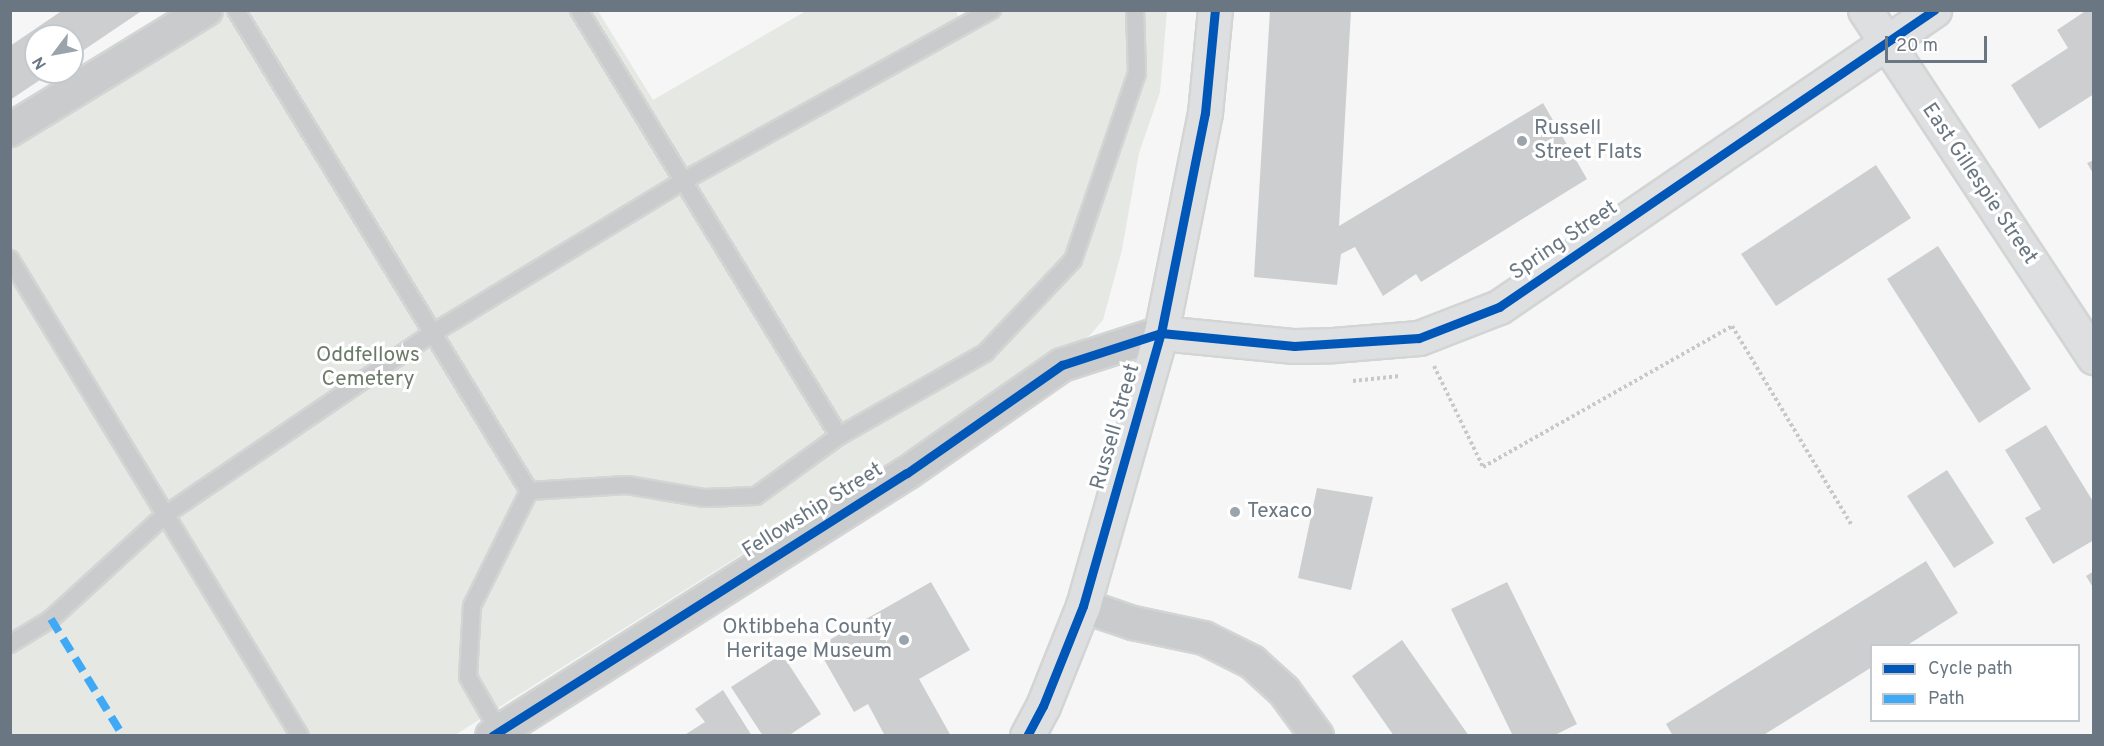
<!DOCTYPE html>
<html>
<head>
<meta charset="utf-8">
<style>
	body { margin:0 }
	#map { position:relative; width:2104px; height:746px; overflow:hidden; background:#f6f6f6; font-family:Overpass,sans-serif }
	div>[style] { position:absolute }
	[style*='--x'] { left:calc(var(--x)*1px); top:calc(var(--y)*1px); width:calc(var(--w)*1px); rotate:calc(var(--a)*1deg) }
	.green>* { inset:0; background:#e6e8e4 }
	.building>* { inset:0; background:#cdcecf }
	.path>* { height:4px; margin-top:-2px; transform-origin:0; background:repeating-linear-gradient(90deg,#c7c8c9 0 3px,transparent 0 6px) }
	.roads { filter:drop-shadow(2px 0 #d3d4d4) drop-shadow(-2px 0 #d3d4d4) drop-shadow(0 2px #d3d4d4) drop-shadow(0 -2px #d3d4d4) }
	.lane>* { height:16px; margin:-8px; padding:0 8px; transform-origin:8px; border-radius:8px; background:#c9cbcc }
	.street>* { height:32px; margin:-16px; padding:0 16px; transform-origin:16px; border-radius:16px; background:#c9cbcc }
	.secondary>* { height:33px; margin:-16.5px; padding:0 16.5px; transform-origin:16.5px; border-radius:16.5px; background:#dedfe0 }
	.quiet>* { height:8px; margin-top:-4px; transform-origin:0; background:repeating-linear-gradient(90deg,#3fa9f5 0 15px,transparent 0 23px) }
	.cycleway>* { height:9px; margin:-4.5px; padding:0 4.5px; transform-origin:4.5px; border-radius:4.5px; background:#0057b8 }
	.dots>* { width:16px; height:16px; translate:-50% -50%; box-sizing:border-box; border:3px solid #fff; border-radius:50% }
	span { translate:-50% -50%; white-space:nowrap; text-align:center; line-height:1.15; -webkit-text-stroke:6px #fff; paint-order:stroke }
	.poi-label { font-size:21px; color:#6a7782 }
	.left { translate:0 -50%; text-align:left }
	.right { translate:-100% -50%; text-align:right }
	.street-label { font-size:21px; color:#6a7782 }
	.park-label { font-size:21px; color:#6c7a68 }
	.frame { position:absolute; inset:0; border:12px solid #6a7782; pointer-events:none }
	.legend { position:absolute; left:1870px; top:644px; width:210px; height:78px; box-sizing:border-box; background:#fff; border:2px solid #c3c9cd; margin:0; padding:8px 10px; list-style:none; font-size:18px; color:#6a7782 }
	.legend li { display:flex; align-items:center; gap:12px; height:30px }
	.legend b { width:30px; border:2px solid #c3c9cd }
	.north { position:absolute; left:24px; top:24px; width:60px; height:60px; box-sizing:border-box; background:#fff; border:2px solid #c3c9cd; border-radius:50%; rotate:238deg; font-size:16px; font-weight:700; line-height:24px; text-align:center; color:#6a7782 }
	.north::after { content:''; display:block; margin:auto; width:21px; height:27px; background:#9ba3ab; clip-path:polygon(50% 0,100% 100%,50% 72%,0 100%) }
	.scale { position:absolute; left:1885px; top:36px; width:102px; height:27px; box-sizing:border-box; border:3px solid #6a7782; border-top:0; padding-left:8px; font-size:18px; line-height:21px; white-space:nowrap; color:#6a7782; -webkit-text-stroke:4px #fff; paint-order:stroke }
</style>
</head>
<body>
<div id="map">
	<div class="green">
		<i style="clip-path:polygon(955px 10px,959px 17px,970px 10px,1167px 11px,1160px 92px,1139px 153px,1122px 250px,1103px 320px,1090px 335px,455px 735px,11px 736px,11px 144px,222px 11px,598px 11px,653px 100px,806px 11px)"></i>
	</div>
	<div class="building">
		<i style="clip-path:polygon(63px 10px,143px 10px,72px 58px,72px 36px,36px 36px,36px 72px,52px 72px,10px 100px,10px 46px)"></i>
		<i style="clip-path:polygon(1270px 10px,1351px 10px,1339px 226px,1543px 103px,1587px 179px,1421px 282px,1416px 274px,1383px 296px,1355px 247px,1341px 254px,1337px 285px,1254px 277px)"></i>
		<i style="clip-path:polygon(2087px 10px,2094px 10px,2094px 94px,2039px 129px,2011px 85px,2068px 48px,2057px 30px)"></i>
		<i style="clip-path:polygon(2094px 160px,2094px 175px,2087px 163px)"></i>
		<i style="clip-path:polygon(1876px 165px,1911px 218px,1776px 306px,1741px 254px)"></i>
		<i style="clip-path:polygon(1938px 246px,2031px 389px,1979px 423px,1887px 279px)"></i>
		<i style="clip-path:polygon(2046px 425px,2094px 503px,2094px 540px,2053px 564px,2025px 518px,2041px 509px,2005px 450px)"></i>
		<i style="clip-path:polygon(1947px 470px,1994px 543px,1954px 568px,1907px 496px)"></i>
		<i style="clip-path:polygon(1317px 488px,1373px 497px,1351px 590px,1298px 578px)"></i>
		<i style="clip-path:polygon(1926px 561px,1958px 613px,1906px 646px,1872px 646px,1872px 667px,1762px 736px,1673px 736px,1666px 724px)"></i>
		<i style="clip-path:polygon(2094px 571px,2094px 589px,2086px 576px)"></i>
		<i style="clip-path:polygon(931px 582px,970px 650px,919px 679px,951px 736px,885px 736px,868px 704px,854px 712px,817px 647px)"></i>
		<i style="clip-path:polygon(1507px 582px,1577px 724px,1553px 736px,1513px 736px,1451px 609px)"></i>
		<i style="clip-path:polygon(1402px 640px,1469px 736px,1394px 736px,1352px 676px)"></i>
		<i style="clip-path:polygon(782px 654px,821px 714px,788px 736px,763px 736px,731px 687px)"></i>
		<i style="clip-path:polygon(723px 690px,752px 736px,683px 736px,705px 722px,695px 709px)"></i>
	</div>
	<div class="path">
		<i style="--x:1434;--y:366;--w:112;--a:64.1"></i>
		<i style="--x:1483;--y:467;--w:286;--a:-29.5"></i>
		<i style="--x:1732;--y:326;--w:231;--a:59"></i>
		<i style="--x:1353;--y:381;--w:47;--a:-6.1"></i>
	</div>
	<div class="roads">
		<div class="lane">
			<i style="--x:236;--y:10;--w:563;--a:58.65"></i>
			<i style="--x:579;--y:10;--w:499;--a:58.6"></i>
			<i style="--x:10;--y:259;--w:558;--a:58.7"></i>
			<i style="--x:10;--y:644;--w:48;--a:-31.4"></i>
			<i style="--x:51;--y:619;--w:154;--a:-42.4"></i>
			<i style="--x:165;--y:515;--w:324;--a:-34.2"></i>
			<i style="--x:433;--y:333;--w:293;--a:-31.3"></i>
			<i style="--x:683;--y:181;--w:353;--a:-29"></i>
			<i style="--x:499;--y:731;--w:62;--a:-119.9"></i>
			<i style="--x:468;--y:677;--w:71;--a:-86.8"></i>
			<i style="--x:472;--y:606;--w:128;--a:-63.6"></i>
			<i style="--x:529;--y:491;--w:98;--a:-3.5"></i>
			<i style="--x:627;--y:485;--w:79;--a:9.5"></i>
			<i style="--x:705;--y:498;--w:51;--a:-2.2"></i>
			<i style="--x:756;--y:496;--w:102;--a:-35.9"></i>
			<i style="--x:839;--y:436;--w:168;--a:-29.6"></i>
			<i style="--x:985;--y:353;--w:128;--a:-46.6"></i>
			<i style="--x:1073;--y:260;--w:198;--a:-71.1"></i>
			<i style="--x:1137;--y:73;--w:63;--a:-91.8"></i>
		</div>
		<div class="street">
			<i style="--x:10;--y:130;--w:230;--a:-31.5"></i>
			<i style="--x:1083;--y:606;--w:53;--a:18.8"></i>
			<i style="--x:1133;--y:623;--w:73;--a:11.9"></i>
			<i style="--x:1204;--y:638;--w:54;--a:26.6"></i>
			<i style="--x:1252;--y:662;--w:43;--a:42.2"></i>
			<i style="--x:1284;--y:691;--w:56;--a:53.7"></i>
			<i style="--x:492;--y:736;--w:491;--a:-32.4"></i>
			<i style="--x:907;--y:473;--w:189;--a:-34.9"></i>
			<i style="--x:1062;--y:365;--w:104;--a:-17.9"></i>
		</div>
		<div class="secondary">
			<i style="--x:1865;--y:10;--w:416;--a:56.6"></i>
			<i style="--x:1161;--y:333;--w:134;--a:5.6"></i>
			<i style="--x:1294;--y:346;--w:39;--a:-1"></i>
			<i style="--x:1333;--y:345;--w:86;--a:-4.7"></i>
			<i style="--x:1419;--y:338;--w:86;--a:-21.2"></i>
			<i style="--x:1499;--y:307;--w:527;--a:-34.32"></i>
			<i style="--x:1027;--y:736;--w:34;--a:-62"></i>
			<i style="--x:1043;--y:706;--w:108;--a:-68.2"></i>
			<i style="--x:1083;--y:606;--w:284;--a:-74.1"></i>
			<i style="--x:1161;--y:333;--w:224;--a:-78.7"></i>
			<i style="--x:1205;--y:113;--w:103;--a:-84.5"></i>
		</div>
	</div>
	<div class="quiet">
		<i style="--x:51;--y:619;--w:137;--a:58.4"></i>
	</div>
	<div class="cycleway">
		<i style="--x:492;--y:736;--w:491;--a:-32.4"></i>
		<i style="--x:907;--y:473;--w:189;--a:-34.9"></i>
		<i style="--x:1062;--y:365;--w:104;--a:-17.9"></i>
		<i style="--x:1161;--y:333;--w:134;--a:5.6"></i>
		<i style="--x:1294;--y:346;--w:125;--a:-3.7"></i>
		<i style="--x:1419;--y:338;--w:86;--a:-21.2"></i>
		<i style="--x:1499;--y:307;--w:527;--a:-34.32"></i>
		<i style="--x:1027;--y:736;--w:34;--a:-62"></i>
		<i style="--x:1043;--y:706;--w:108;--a:-68.2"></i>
		<i style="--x:1083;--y:606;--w:284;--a:-74.1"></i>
		<i style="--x:1161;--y:333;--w:224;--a:-78.7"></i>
		<i style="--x:1205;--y:113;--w:103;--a:-84.5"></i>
	</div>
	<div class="dots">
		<i style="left:1522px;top:141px;background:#9ba3ab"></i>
		<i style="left:1235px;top:512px;background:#9ba3ab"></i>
		<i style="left:904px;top:640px;background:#9ba3ab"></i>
	</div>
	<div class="poi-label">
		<span class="left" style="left:1534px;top:141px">Russell<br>Street Flats</span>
		<span class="left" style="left:1247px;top:512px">Texaco</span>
		<span class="right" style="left:892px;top:640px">Oktibbeha County<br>Heritage Museum</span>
	</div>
	<div class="street-label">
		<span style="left:1979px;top:184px;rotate:56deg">East Gillespie Street</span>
		<span style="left:1564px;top:241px;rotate:-34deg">Spring Street</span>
		<span style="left:1116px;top:427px;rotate:-74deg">Russell Street</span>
		<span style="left:813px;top:511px;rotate:-32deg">Fellowship Street</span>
	</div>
	<div class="park-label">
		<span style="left:368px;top:368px">Oddfellows<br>Cemetery</span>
	</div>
	<div class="frame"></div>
	<ul class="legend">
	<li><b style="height:8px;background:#0057b8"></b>Cycle path</li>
	<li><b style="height:8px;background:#3fa9f5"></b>Path</li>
	</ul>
	<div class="north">N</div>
	<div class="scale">20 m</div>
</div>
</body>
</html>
